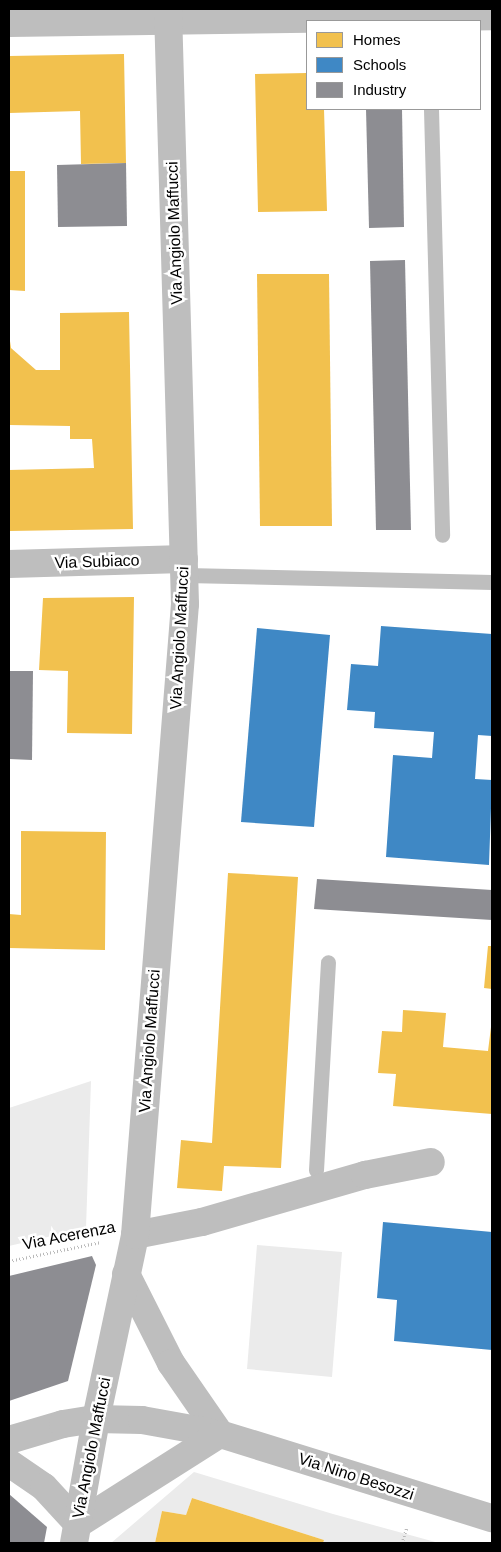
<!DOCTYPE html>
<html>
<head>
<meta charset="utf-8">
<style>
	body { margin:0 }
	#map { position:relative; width:501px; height:1552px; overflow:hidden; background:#fff; font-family:Helvetica,sans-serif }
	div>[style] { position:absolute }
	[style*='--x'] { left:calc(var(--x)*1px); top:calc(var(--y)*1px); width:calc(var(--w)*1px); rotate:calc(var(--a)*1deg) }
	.green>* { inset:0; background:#ebebeb }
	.homes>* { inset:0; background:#f2c14e }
	.schools>* { inset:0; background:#3f88c5 }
	.industry>* { inset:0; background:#8d8d92 }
	.path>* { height:3px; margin-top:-1.5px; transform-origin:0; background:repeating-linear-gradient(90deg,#b9b9b9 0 1px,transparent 0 3.5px) }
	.lane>* { height:15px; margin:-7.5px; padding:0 7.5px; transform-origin:7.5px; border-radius:7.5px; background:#bebebe }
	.street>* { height:28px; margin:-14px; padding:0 14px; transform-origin:14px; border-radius:14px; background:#bebebe }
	span { translate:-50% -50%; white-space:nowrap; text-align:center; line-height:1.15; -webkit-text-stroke:5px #fff; paint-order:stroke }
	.street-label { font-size:16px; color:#000 }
	.frame { position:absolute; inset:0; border:10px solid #000; pointer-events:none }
	.legend { position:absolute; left:306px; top:20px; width:175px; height:90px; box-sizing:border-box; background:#fff; border:1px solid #999; margin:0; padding:6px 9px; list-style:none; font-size:15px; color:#000 }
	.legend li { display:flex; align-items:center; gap:10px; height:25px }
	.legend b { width:25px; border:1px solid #999 }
</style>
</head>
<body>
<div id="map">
	<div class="green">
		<i style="clip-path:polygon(91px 1081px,86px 1228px,9px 1246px,9px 1108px)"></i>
		<i style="clip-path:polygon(257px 1245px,342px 1252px,332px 1377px,247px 1369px)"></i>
		<i style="clip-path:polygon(194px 1472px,333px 1514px,439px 1543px,323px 1543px,324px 1540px,192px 1498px,186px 1515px,162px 1511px,155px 1543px,111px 1543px)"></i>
	</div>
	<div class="homes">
		<i style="clip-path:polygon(124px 54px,126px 163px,81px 164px,80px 111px,9px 113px,9px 56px)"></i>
		<i style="clip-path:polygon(307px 73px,307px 109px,324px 109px,327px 211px,258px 212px,255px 74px)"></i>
		<i style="clip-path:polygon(9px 171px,25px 171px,25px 291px,9px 290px)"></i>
		<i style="clip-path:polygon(257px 274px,329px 274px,332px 526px,260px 526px)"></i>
		<i style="clip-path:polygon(129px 312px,133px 529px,9px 531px,9px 470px,94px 468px,92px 439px,70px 439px,70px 426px,9px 425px,9px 334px,11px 348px,36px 370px,60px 370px,60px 313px)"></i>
		<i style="clip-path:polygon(134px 597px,132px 734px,67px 733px,68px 671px,39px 670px,43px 598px)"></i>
		<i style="clip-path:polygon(21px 831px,106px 832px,105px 950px,9px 948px,9px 914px,21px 915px)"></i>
		<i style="clip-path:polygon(228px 873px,298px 877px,281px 1168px,224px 1166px,222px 1191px,177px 1188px,181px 1140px,212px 1143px)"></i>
		<i style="clip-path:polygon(488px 946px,492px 946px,492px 989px,484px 988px)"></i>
		<i style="clip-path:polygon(403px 1010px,446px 1013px,443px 1047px,488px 1051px,492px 1019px,492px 1114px,393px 1106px,396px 1074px,378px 1073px,382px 1031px,402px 1032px)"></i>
		<i style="clip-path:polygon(192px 1498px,324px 1540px,323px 1543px,155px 1543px,162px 1511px,186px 1515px)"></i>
	</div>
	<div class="schools">
		<i style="clip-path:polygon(381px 626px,492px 634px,492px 736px,478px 735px,475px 779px,492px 780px,489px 865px,386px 857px,393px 755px,432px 758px,434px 732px,374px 728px,375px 712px,347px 710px,351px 664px,378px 666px)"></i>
		<i style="clip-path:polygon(257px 628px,330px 635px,314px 827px,241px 822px)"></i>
		<i style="clip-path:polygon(383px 1222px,492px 1232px,492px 1350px,394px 1341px,397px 1300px,377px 1298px)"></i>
	</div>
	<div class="industry">
		<i style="clip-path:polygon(366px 109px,402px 109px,404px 227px,369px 228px)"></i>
		<i style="clip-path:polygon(126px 163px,127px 226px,58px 227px,57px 165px)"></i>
		<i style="clip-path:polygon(405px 260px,411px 530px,376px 530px,370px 261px)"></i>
		<i style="clip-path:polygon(9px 671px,33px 671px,32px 760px,9px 759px)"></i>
		<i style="clip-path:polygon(317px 879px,492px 890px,492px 920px,314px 909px)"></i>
		<i style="clip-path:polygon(92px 1256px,96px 1265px,68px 1381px,9px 1401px,9px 1276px)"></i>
		<i style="clip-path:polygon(9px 1494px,47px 1527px,44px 1543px,9px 1543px)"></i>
	</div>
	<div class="path">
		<i style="--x:9;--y:1261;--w:94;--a:-11.7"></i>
		<i style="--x:402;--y:1543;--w:17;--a:-73"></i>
	</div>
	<div class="lane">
		<i style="--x:431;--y:109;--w:426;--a:88.5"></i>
		<i style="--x:185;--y:575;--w:307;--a:1.3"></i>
		<i style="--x:316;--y:1170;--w:208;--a:-86.7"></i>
	</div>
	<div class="street">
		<i style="--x:9;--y:23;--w:483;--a:-0.8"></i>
		<i style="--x:9;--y:564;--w:175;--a:-1.6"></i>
		<i style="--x:135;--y:1235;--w:68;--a:-11"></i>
		<i style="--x:202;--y:1222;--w:170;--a:-16.1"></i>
		<i style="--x:365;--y:1175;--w:67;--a:-11.1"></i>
		<i style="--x:126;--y:1274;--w:100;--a:63.2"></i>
		<i style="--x:171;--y:1363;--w:86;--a:55.4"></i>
		<i style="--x:9;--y:1440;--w:56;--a:-16.5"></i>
		<i style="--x:63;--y:1424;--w:33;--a:-9"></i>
		<i style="--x:96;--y:1419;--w:46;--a:1.2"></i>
		<i style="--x:142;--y:1420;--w:79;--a:10.2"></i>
		<i style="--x:220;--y:1434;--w:285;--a:17.2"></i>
		<i style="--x:9;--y:1463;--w:42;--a:34.4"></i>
		<i style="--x:44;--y:1487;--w:50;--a:47.4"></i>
		<i style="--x:78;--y:1524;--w:168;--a:-32.4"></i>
		<i style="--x:74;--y:1543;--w:126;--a:-79.9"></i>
		<i style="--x:96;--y:1419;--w:188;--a:-78"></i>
		<i style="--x:135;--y:1235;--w:633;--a:-85.47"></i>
		<i style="--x:185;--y:604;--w:595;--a:-91.64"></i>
	</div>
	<div class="street-label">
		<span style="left:175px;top:233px;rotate:-92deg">Via Angiolo Maffucci</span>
		<span style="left:97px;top:562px;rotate:-2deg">Via Subiaco</span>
		<span style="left:180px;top:638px;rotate:-87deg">Via Angiolo Maffucci</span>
		<span style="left:150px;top:1041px;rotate:-86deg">Via Angiolo Maffucci</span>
		<span style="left:69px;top:1236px;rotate:-11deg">Via Acerenza</span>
		<span style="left:92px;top:1448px;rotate:-79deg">Via Angiolo Maffucci</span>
		<span style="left:356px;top:1477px;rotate:18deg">Via Nino Besozzi</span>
	</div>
	<div class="frame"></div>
	<ul class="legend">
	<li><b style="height:14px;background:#f2c14e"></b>Homes</li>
	<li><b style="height:14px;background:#3f88c5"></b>Schools</li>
	<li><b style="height:14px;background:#8d8d92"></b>Industry</li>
	</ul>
</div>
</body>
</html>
